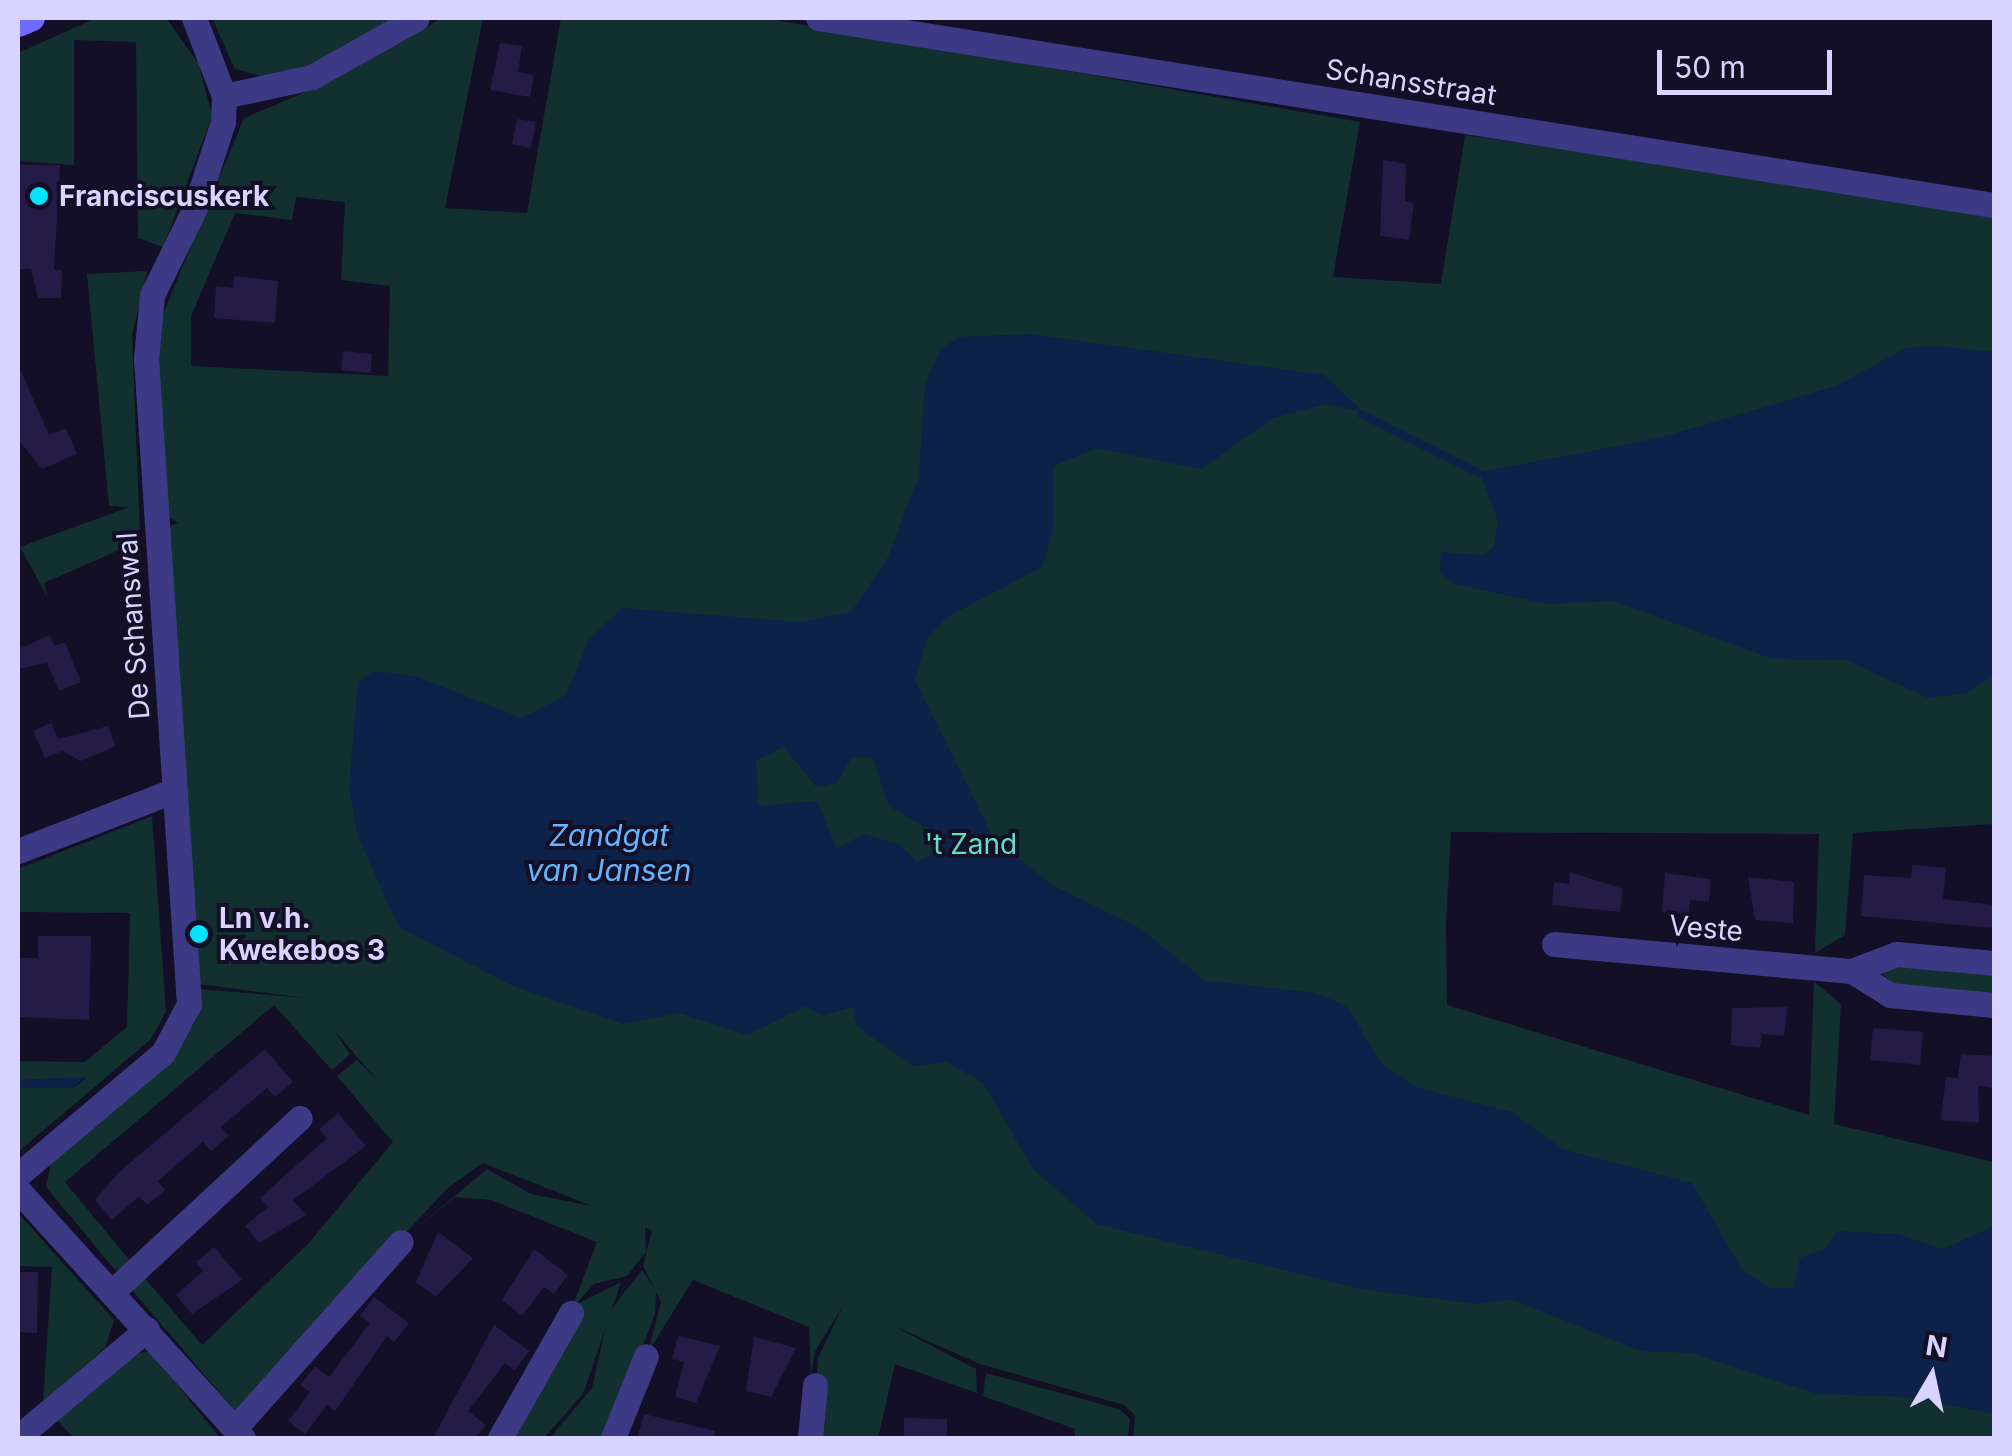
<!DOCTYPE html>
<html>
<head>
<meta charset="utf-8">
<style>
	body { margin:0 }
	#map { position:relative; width:2012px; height:1456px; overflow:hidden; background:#130f26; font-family:Inter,sans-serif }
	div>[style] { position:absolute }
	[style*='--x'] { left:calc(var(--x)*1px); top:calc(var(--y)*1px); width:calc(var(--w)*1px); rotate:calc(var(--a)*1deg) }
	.green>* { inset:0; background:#12302f }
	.water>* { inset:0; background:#0c2248 }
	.stream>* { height:8px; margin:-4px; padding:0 4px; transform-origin:4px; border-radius:4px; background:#0c2248 }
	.building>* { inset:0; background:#241b47 }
	.street>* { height:25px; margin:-12.5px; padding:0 12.5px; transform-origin:12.5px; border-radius:12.5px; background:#3d3a85 }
	.secondary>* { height:25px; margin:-12.5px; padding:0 12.5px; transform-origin:12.5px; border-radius:12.5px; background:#6f6bff }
	.dots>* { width:28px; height:28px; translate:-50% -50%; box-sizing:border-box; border:5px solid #130f26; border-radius:50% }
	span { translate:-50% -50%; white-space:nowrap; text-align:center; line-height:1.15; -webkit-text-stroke:8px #130f26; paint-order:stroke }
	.street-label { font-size:28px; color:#d9d4ff }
	.poi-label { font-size:28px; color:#d9d4ff; font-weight:700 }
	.left { translate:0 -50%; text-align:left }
	.park-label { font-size:28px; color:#5fe0c0 }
	.water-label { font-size:30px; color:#62b6ff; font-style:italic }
	.frame { position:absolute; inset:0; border:20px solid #d9d4ff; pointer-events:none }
	.north { position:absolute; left:1882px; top:1326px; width:100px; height:100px; -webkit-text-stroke:8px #130f26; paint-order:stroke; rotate:9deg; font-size:28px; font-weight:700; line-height:40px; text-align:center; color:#d9d4ff }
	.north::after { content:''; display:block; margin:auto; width:35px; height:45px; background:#d9d4ff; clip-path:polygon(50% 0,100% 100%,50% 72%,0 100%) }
	.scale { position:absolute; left:1657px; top:50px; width:175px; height:45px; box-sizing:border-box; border:5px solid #d9d4ff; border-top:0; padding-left:12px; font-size:30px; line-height:35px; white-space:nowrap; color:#d9d4ff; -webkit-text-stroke:8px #130f26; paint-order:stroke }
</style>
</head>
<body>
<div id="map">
	<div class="green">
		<i style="clip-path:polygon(166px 18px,199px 64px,212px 116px,163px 247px,138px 238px,136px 42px,74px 40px,74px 165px,18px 161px,18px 53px,94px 19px)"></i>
		<i style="clip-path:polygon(212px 18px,403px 18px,323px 64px,269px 78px,235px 69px)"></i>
		<i style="clip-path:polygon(evenodd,442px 18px,483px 18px,445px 208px,527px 213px,561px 18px,763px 18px,1360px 122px,1333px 277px,1441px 284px,1465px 135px,1994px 214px,1994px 824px,1853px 833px,1845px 935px,1815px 953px,1819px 834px,1451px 832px,1446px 925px,1447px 1005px,1809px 1115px,1814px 982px,1841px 1004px,1834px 1124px,1994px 1162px,1994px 1438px,1133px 1438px,1135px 1415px,1124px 1405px,980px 1364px,892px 1325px,976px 1369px,977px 1393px,895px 1364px,878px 1438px,813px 1438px,818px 1358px,843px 1306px,815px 1351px,811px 1376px,809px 1327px,693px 1280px,648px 1352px,661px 1302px,643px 1266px,652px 1230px,645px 1228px,646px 1252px,627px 1276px,594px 1284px,572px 1308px,597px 1242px,491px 1200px,455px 1197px,406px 1237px,487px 1169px,531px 1194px,592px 1206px,483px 1163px,449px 1187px,236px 1412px,132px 1290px,143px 1276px,202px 1345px,308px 1244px,393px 1142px,337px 1076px,357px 1060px,377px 1080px,333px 1029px,350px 1054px,332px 1070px,274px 1005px,65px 1182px,132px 1263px,116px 1271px,46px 1187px,51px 1163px,167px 1064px,196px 1021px,198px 989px,306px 998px,198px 984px,167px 527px,178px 523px,166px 515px,156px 368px,161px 319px,244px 118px,334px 80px,442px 18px,296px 197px,345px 202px,341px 280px,390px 286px,388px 376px,191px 366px,191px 316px,235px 213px,292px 220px,296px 197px)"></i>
		<i style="clip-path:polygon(147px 271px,132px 335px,141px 559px,133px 562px,126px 547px,44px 583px,48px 598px,20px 547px,129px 507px,109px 506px,87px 274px)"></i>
		<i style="clip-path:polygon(152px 816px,166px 1012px,150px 1040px,18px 1152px,18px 1087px,73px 1088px,85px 1079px,18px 1080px,18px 1061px,85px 1062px,127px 1027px,130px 913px,18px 912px,18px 869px)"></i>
		<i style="clip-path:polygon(1892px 966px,1994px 970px,1994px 997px,1897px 986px,1882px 974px)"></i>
		<i style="clip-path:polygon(18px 1213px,114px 1320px,105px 1348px,43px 1401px,52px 1267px,18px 1266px)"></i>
		<i style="clip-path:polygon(642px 1270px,656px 1291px,655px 1314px,607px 1438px,550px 1438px,592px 1388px,609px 1312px)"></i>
		<i style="clip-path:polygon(621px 1282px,583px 1394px,544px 1438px,507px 1438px,579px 1303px)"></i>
		<i style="clip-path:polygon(150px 1351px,220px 1438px,74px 1438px,58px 1421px,61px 1407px,127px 1356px)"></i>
		<i style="clip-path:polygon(986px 1373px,1119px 1409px,1130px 1419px,1128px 1438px,1075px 1438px,1075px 1429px,983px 1396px)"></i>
	</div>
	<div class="water">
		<i style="clip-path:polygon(evenodd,1031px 334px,1324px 375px,1363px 412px,1326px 404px,1273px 418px,1201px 469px,1096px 448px,1053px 466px,1053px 530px,1042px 567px,947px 617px,927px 638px,915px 680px,993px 837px,1050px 884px,1138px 927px,1204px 980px,1315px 993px,1347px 1006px,1380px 1062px,1418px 1088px,1512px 1112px,1562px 1149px,1692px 1183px,1742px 1270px,1770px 1288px,1793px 1288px,1800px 1258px,1825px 1249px,1837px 1231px,1898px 1234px,1943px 1249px,1994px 1226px,1994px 1414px,1908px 1397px,1817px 1394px,1691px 1353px,1641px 1351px,1511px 1299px,1476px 1304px,1361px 1289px,1096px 1224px,1033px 1169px,983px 1083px,947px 1062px,914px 1066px,857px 1027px,852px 1007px,822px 1016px,806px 1006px,747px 1035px,679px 1013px,623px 1024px,513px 986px,399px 927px,358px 837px,349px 787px,358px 682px,374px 671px,415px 676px,522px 718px,566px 695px,589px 639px,622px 608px,800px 622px,851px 612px,888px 557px,919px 475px,925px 384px,941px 349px,959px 337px,1031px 334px,784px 747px,817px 788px,837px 782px,852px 757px,873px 758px,889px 806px,940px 836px,936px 852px,917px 862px,899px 844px,863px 834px,837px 849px,817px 801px,758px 806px,756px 761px,784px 747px)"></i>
		<i style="clip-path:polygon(1937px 346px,1994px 352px,1994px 674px,1966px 693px,1928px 698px,1846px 660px,1773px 659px,1614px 601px,1548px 604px,1454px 584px,1440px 572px,1441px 552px,1483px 555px,1494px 546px,1498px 521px,1480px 472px,1659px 438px,1836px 386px,1906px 348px)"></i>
		<i style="clip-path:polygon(85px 1077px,73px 1088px,18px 1087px,18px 1080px)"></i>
	</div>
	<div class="stream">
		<i style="--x:1361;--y:414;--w:132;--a:26.6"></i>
	</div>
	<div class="building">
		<i style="clip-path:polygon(500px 43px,522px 46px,518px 72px,534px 75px,530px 97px,490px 90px)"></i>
		<i style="clip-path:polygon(517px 119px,536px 122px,531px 148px,512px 144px)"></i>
		<i style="clip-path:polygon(1383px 160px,1406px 164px,1405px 201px,1414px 203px,1409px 240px,1380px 236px)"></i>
		<i style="clip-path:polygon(18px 165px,60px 165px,54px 270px,62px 270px,61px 298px,38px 298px,31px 269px,18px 269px)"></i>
		<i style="clip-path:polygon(234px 276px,278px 281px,275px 323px,214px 318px,216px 286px,233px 288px)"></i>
		<i style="clip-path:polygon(343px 351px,372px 354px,371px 373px,341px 370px)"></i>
		<i style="clip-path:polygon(18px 364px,49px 435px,66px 428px,77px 454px,42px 469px,18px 439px)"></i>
		<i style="clip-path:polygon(50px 635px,55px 646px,65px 642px,81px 682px,59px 691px,47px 663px,18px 669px,18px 649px)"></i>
		<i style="clip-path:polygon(51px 723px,58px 739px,108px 726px,116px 746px,81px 761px,62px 751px,45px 758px,33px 731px)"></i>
		<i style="clip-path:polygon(1912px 865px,1946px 868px,1943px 899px,1994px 905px,1994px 928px,1861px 916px,1864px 875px,1911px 878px)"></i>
		<i style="clip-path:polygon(1570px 872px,1623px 889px,1620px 912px,1552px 905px,1554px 882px,1569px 884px)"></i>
		<i style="clip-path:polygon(1665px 873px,1711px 879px,1709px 902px,1690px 900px,1689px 914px,1662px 912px)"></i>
		<i style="clip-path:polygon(1748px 877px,1794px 882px,1793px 923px,1755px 920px)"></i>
		<i style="clip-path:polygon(38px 936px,91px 936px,89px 1020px,18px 1017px,18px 958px,38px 958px)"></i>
		<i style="clip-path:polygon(1787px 1007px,1784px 1036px,1762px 1034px,1760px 1048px,1731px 1045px,1732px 1008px)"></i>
		<i style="clip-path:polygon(1873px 1028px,1923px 1032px,1920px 1065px,1870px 1060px)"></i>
		<i style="clip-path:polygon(265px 1049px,293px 1082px,275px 1097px,267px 1088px,221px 1127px,229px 1136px,211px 1151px,203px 1142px,158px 1181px,165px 1190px,147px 1205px,139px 1196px,112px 1220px,95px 1200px,119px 1172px)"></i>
		<i style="clip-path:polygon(1961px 1054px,1994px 1056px,1994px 1088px,1978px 1086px,1979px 1123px,1941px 1120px,1946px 1077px,1958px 1078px)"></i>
		<i style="clip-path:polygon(338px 1113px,366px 1146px,293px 1200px,306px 1215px,259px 1243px,245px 1226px,268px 1207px,260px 1198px,327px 1138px,319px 1129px)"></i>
		<i style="clip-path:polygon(438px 1232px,473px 1258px,436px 1297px,416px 1282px)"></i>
		<i style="clip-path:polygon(214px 1247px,242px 1280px,192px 1314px,176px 1295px,203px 1271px,196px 1262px)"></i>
		<i style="clip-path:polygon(534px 1249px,568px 1275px,554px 1294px,544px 1287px,522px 1316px,502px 1300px)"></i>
		<i style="clip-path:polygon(18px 1272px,38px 1272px,37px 1333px,18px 1332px)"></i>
		<i style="clip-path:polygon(374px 1297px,409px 1323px,394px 1342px,387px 1336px,335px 1411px,327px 1405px,305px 1434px,288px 1421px,310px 1392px,300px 1385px,315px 1366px,329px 1377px,370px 1323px,360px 1316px)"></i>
		<i style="clip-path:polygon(494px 1325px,529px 1351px,515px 1370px,505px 1363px,468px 1411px,486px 1425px,476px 1438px,433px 1438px)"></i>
		<i style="clip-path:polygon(678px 1336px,720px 1346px,696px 1403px,675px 1397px,684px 1362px,672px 1359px)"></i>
		<i style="clip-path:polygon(754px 1337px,796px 1348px,771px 1397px,746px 1391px)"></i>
		<i style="clip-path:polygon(644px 1414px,715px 1431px,714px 1438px,637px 1438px)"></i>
		<i style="clip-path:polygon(904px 1418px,947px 1419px,947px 1438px,904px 1438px)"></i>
	</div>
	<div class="street">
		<i style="--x:818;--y:18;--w:1191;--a:9.04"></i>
		<i style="--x:224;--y:96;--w:90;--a:-12.2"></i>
		<i style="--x:312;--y:77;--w:120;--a:-29.3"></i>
		<i style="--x:18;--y:851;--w:168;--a:-21.2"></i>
		<i style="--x:1554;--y:944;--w:299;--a:5.2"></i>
		<i style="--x:1852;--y:971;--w:47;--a:-21.1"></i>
		<i style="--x:1896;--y:954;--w:98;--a:5.2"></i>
		<i style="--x:1852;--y:971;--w:45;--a:32.3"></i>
		<i style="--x:1890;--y:995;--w:104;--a:5.5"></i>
		<i style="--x:18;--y:1175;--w:189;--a:-40.1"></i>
		<i style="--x:163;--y:1053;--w:55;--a:-62"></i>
		<i style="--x:189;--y:1004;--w:646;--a:-93.81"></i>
		<i style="--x:146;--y:359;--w:64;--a:-84.6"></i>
		<i style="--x:152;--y:295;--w:97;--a:-63.7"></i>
		<i style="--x:195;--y:208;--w:90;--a:-72"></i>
		<i style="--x:223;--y:122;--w:26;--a:-88"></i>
		<i style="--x:224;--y:96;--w:84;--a:-111"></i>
		<i style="--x:18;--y:1190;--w:335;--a:47.8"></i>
		<i style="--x:114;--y:1290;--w:253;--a:-42.8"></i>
		<i style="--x:235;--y:1428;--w:249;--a:-48.3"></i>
		<i style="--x:18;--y:1437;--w:168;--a:-39.9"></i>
		<i style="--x:500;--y:1438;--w:144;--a:-60.4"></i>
		<i style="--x:613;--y:1438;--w:88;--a:-68.1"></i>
		<i style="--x:810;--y:1438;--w:53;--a:-84.6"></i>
	</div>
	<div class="secondary">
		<i style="--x:18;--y:24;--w:15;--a:-23"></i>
	</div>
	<div class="dots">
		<i style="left:39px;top:196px;background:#00e5ff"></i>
		<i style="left:199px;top:934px;background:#00e5ff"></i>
	</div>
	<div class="street-label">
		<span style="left:1411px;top:82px;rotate:9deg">Schansstraat</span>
		<span style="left:133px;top:626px;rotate:-94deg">De Schanswal</span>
		<span style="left:1706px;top:928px;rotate:5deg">Veste</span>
	</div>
	<div class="poi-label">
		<span class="left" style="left:59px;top:196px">Franciscuskerk</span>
		<span class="left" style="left:219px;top:934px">Ln v.h.<br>Kwekebos 3</span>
	</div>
	<div class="park-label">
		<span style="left:971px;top:844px">'t Zand</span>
	</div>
	<div class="water-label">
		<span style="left:609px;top:852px">Zandgat<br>van Jansen</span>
	</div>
	<div class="frame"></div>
	<div class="north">N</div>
	<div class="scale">50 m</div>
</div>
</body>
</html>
